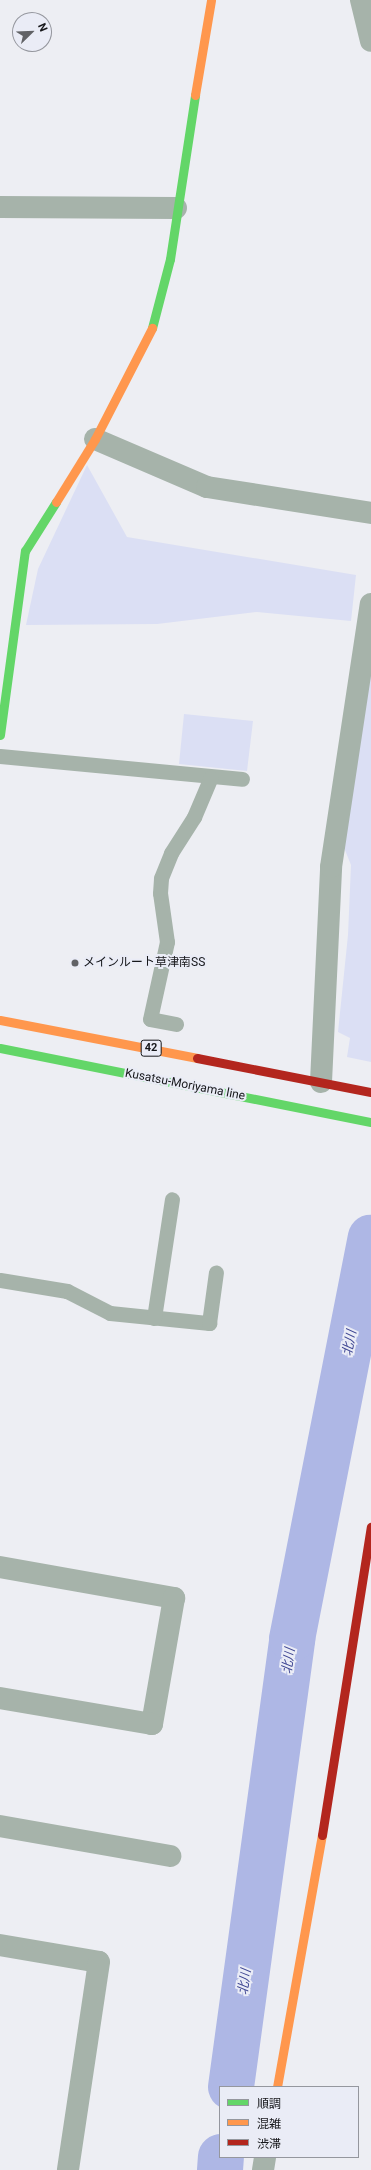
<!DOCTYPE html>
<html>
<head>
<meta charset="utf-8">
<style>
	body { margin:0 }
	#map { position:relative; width:371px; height:2170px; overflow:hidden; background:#edeef3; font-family:Roboto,"Noto Sans JP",sans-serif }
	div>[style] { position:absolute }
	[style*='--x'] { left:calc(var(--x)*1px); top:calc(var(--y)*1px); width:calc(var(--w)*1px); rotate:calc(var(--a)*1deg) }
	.green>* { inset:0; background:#dbdff4 }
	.river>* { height:46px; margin:-23px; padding:0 23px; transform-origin:23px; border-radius:23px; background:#aeb7e5 }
	.lane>* { height:15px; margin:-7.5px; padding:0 7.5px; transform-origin:7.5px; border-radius:7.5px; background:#a6b3aa }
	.street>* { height:22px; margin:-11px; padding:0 11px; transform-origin:11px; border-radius:11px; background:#a6b3aa }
	.fast>* { height:9px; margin:-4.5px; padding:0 4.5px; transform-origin:4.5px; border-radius:4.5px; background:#63d668 }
	.slow>* { height:9px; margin:-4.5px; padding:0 4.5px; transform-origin:4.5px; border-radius:4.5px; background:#ff974d }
	.jam>* { height:9px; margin:-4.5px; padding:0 4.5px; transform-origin:4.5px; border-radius:4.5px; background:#b3261e }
	.dots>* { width:11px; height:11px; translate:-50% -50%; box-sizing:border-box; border:2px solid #eaecf6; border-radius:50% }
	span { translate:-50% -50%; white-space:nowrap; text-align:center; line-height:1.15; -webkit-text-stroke:4px #eaecf6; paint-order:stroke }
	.shield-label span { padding:1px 3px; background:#eaecf6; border:1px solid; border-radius:3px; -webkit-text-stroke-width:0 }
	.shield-label { font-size:11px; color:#16171a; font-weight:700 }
	.poi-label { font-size:12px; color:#16171a }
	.left { translate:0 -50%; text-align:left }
	.street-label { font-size:12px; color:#16171a }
	.water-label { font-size:13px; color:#3e4592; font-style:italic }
	.legend { position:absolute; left:219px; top:2086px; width:140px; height:72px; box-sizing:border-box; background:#eaecf6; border:1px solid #95979e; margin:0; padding:5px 7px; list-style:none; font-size:12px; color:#16171a }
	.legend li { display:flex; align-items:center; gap:8px; height:20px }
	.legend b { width:20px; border:1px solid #95979e }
	.north { position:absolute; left:12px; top:12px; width:40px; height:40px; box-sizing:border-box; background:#eaecf6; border:1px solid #95979e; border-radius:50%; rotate:67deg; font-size:11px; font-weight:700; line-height:16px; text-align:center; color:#16171a }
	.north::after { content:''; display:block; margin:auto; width:14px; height:18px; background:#616266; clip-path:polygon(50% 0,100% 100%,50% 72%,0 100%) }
</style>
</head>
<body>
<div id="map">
	<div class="green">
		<i style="clip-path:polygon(87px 465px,127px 537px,356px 575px,351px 621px,257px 612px,157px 624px,26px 625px,38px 569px)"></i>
		<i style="clip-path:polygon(371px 650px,371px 1062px,347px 1057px,350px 1038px,338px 1032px,348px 935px,351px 865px,343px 845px)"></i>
		<i style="clip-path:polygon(184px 714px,253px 721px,247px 771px,179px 764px)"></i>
	</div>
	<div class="river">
		<i style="--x:231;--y:2087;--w:452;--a:-82.2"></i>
		<i style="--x:292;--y:1639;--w:409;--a:-78.9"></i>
		<i style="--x:220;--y:2170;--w:13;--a:-86"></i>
	</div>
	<div class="lane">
		<i style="--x:0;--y:756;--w:243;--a:5.4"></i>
		<i style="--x:176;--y:1024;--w:26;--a:-169"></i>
		<i style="--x:150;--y:1019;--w:79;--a:-77.6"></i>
		<i style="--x:167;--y:942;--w:49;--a:-98.1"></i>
		<i style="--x:160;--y:893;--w:15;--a:-86"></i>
		<i style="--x:161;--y:878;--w:27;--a:-68"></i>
		<i style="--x:171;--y:853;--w:43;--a:-57.4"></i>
		<i style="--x:194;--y:817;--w:43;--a:-67"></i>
		<i style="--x:0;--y:1280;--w:68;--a:9.3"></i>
		<i style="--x:67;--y:1291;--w:48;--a:27.1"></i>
		<i style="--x:110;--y:1313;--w:100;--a:5.8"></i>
		<i style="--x:209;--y:1323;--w:51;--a:-82.2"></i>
		<i style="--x:154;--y:1318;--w:120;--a:-81.4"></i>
	</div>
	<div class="street">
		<i style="--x:361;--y:0;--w:42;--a:76.3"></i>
		<i style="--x:0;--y:207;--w:176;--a:0.3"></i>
		<i style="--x:95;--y:439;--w:122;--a:23.2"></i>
		<i style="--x:207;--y:487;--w:166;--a:9"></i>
		<i style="--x:321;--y:1082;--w:215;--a:-87.3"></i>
		<i style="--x:331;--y:867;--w:266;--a:-81.4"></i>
		<i style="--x:0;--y:1567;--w:177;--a:10.1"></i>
		<i style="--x:174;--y:1598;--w:128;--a:99.9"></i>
		<i style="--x:152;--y:1724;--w:154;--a:-170.3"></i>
		<i style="--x:0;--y:1826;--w:173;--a:10"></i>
		<i style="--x:0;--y:1945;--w:100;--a:9.7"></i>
		<i style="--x:99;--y:1962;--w:210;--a:98.5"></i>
		<i style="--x:263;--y:2170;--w:13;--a:-81"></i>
	</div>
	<div class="fast">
		<i style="--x:152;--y:328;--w:71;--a:-75.4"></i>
		<i style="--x:170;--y:259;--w:166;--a:-81.3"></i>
		<i style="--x:0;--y:735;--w:186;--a:-82.3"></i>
		<i style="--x:25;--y:551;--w:58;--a:-57.7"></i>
		<i style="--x:0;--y:1048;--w:378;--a:11.3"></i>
	</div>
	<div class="slow">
		<i style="--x:195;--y:95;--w:96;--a:-80.4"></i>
		<i style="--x:56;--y:502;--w:74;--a:-58.2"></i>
		<i style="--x:95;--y:439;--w:125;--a:-62.8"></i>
		<i style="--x:0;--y:1020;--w:201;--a:10.9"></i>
		<i style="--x:277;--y:2087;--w:256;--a:-79.9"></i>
	</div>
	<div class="jam">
		<i style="--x:197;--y:1058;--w:177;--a:11.1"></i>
		<i style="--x:322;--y:1835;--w:312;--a:-81"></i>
	</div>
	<div class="dots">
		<i style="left:75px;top:963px;background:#616266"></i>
	</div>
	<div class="shield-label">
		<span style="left:151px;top:1048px">42</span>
	</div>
	<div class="poi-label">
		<span class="left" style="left:83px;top:963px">メインルート草津南SS</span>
	</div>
	<div class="street-label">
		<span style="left:185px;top:1085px;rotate:11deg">Kusatsu-Moriyama line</span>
	</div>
	<div class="water-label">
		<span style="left:350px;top:1343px;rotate:-79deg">北川</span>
		<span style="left:289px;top:1661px;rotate:-82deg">北川</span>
		<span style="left:245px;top:1982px;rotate:-82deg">北川</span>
	</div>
	<ul class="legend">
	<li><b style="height:5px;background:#63d668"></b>順調</li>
	<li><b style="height:5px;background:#ff974d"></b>混雑</li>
	<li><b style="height:5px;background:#b3261e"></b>渋滞</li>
	</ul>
	<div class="north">N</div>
</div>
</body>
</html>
